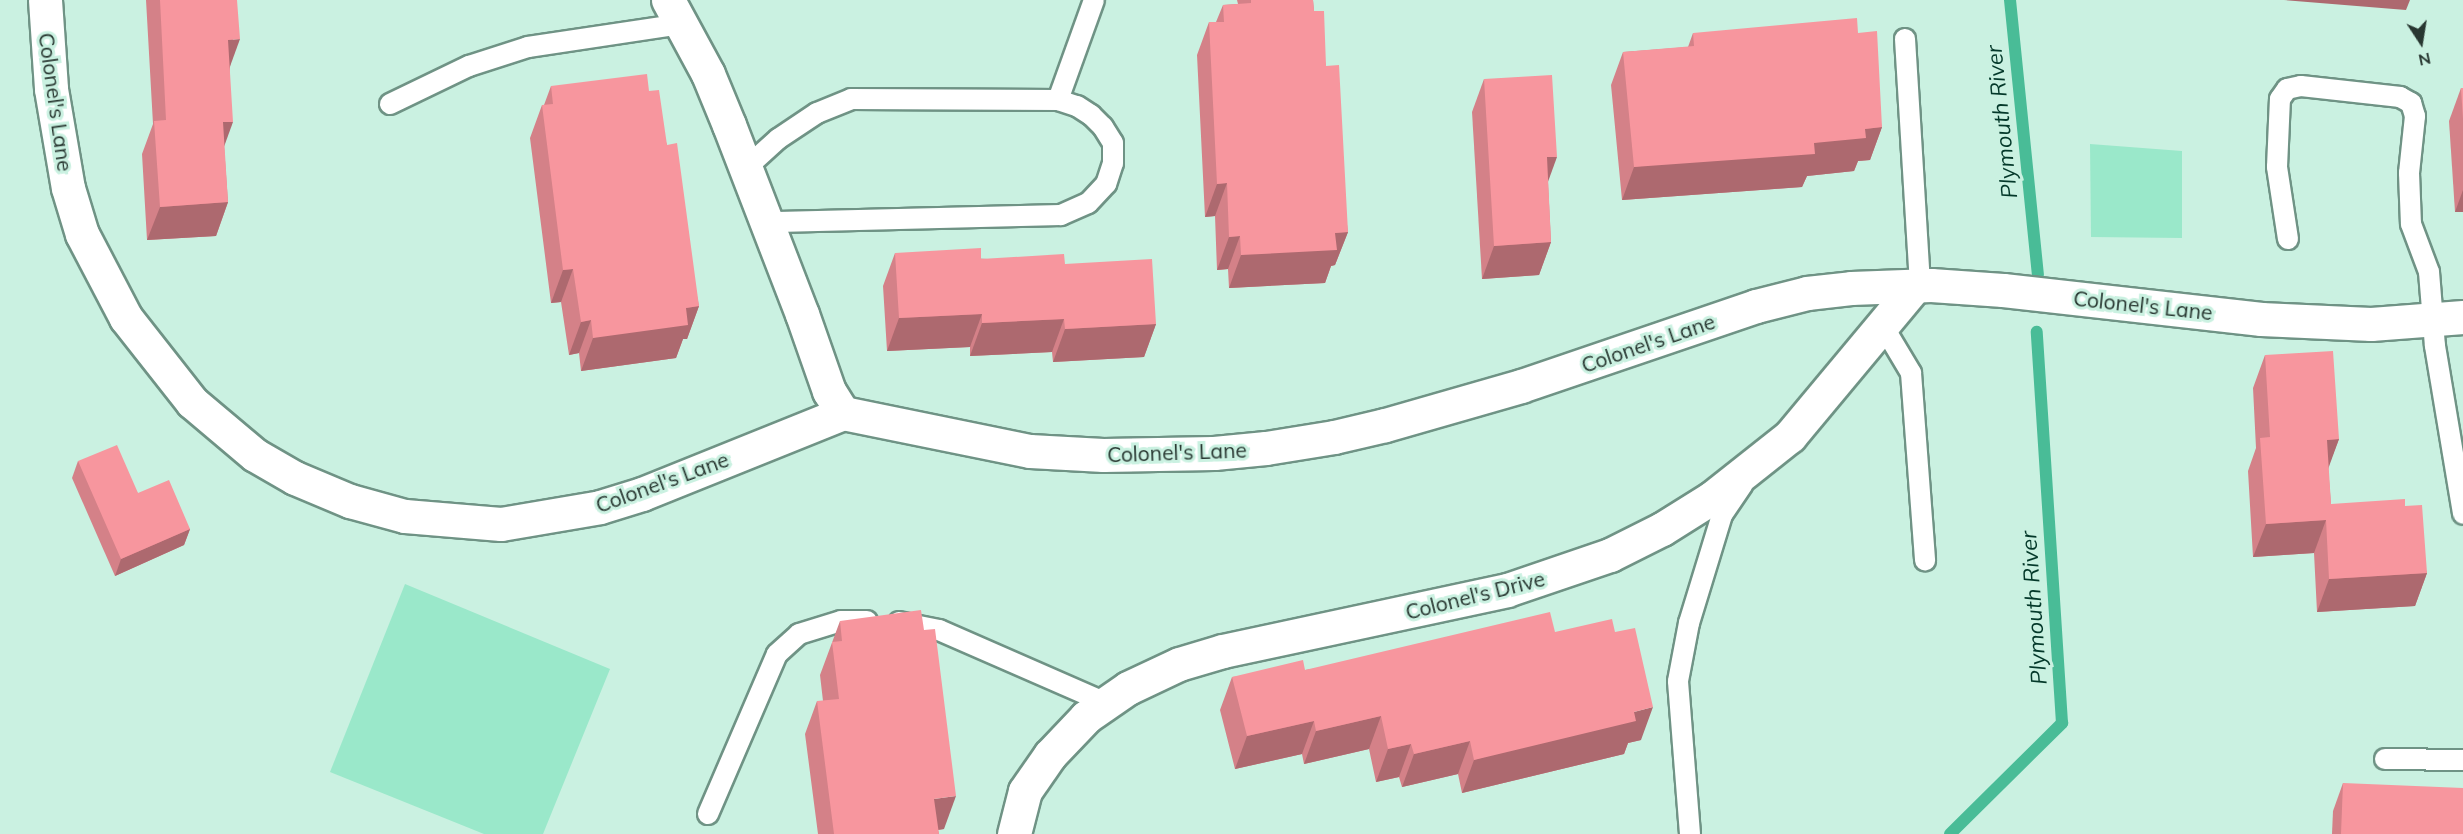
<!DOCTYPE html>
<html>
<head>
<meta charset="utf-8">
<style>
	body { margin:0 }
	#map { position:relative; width:2463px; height:834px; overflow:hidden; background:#caf1e1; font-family:Mulish,sans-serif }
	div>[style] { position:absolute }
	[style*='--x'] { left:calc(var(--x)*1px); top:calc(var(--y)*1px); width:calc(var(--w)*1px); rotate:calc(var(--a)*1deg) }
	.green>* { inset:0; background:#9ae8ca }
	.stream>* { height:12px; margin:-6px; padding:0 6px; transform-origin:6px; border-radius:6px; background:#49bc97 }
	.roads { filter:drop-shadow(2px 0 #6f9385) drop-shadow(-2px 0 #6f9385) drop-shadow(0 2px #6f9385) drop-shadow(0 -2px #6f9385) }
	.service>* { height:20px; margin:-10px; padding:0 10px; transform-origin:10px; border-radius:10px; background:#fff }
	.minor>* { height:33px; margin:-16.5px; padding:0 16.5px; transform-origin:16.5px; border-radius:16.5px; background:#fff }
	.wall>* { inset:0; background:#d48188 }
	.shaded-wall>* { inset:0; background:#ad696f }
	.building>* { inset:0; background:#f7969e }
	span { translate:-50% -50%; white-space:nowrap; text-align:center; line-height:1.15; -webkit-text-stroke:6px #caf1e1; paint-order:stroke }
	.street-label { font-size:21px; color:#283731 }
	.water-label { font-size:22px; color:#033829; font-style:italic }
	.north { position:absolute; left:2391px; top:12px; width:60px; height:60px; -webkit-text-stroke:4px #caf1e1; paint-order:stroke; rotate:168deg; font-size:16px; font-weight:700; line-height:24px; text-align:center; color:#283731 }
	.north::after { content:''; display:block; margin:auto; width:21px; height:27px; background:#283731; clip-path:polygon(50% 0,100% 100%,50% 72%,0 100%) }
</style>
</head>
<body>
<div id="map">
	<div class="green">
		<i style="clip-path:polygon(2090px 144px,2182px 151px,2182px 238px,2091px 237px)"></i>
		<i style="clip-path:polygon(405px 584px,610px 669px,543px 834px,484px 834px,330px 772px)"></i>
	</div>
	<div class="stream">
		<i style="--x:2010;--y:0;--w:276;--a:84.2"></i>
		<i style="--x:1950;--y:834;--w:158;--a:-44.7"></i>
		<i style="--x:2062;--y:723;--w:392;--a:-93.7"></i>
	</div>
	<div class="roads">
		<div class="service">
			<i style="--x:1905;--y:39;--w:247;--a:86.5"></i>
			<i style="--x:1058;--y:100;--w:106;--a:-70.2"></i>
			<i style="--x:390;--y:104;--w:88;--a:-25.7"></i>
			<i style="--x:469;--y:66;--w:62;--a:-17.9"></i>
			<i style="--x:528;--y:47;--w:156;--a:-8.5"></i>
			<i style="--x:746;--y:168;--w:43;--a:-42.2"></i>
			<i style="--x:778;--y:139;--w:47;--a:-33.7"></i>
			<i style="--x:817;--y:113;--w:37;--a:-22"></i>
			<i style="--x:851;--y:99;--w:207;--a:0.3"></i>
			<i style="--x:1058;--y:100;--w:20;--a:18"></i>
			<i style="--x:1077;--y:106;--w:17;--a:33"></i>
			<i style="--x:1091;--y:115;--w:17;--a:45"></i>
			<i style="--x:1103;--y:127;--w:19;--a:58"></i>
			<i style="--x:1113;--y:143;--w:20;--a:90"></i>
			<i style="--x:1113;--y:163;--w:22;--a:108"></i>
			<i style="--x:1106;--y:184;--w:26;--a:133"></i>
			<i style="--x:1088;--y:203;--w:30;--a:156"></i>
			<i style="--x:1061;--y:215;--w:294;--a:178.6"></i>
			<i style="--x:2288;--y:239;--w:73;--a:-98.7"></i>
			<i style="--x:2277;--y:167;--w:68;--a:-87.5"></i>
			<i style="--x:2280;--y:99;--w:12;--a:-55"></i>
			<i style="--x:2287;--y:89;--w:14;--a:-12"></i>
			<i style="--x:2301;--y:86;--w:100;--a:6.3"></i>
			<i style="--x:2400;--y:97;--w:13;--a:29"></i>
			<i style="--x:2411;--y:103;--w:14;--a:73"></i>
			<i style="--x:2415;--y:116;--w:57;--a:96"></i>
			<i style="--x:2409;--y:173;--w:51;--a:87.8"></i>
			<i style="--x:2411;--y:224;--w:51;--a:69.4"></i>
			<i style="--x:2429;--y:272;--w:74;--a:85.4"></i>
			<i style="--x:2435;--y:346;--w:170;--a:80.5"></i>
			<i style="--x:1883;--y:326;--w:55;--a:59.2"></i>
			<i style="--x:1911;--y:373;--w:188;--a:85.7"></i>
			<i style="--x:899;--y:622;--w:41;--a:11.3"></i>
			<i style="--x:939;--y:630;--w:182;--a:23.6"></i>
			<i style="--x:2385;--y:759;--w:78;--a:0.7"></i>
			<i style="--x:708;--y:814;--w:174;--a:-66.7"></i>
			<i style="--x:777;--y:654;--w:30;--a:-42"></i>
			<i style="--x:799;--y:634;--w:44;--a:-17.2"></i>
			<i style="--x:841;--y:621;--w:26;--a:0"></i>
			<i style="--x:1690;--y:834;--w:153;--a:-94.5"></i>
			<i style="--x:1678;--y:681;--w:59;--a:-79.3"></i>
			<i style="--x:1689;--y:623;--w:113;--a:-73"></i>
			<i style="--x:1722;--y:515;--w:37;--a:-56"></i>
		</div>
		<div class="minor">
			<i style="--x:45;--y:0;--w:89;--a:86.1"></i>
			<i style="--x:51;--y:89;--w:100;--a:80.3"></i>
			<i style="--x:68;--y:188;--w:48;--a:73.1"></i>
			<i style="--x:82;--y:234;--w:95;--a:62.4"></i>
			<i style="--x:126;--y:318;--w:107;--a:51.8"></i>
			<i style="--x:192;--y:402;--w:82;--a:40.1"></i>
			<i style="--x:255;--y:455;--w:46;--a:29.9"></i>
			<i style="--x:295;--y:478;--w:60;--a:22.7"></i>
			<i style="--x:350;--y:501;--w:57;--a:15.3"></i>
			<i style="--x:405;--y:516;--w:96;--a:4.8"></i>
			<i style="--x:501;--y:524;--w:100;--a:-9.7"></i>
			<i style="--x:600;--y:507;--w:44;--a:-17.2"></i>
			<i style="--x:642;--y:494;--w:217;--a:-21.9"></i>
			<i style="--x:843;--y:413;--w:191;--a:11.5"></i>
			<i style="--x:1030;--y:451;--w:73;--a:3.1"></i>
			<i style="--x:1103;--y:455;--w:111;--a:-1"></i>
			<i style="--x:1214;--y:453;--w:52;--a:-5.5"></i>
			<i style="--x:1266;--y:448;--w:69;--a:-9.2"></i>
			<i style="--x:1334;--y:437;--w:52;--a:-13.2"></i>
			<i style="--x:1385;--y:425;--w:141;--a:-16"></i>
			<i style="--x:1521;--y:386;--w:248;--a:-18.8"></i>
			<i style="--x:1756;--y:306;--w:53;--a:-14.3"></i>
			<i style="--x:1807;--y:293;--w:44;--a:-6.5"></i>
			<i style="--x:1851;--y:288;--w:80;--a:-2.1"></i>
			<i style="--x:1931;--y:285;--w:72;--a:4"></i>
			<i style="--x:2003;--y:290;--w:260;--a:6.4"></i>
			<i style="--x:2261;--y:319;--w:110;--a:2.6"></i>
			<i style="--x:2371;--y:324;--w:92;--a:-4.4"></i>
			<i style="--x:668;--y:0;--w:84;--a:61.6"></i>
			<i style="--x:708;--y:74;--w:55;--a:67.6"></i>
			<i style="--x:729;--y:125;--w:203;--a:68.9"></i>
			<i style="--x:802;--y:314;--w:82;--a:70.7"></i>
			<i style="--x:829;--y:391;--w:26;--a:58"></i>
			<i style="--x:1014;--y:834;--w:44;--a:-75.7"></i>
			<i style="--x:1025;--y:791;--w:44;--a:-55.2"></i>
			<i style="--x:1050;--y:755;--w:52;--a:-46.5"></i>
			<i style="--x:1086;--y:717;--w:51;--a:-34.6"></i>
			<i style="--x:1128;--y:688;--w:56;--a:-25.2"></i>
			<i style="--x:1179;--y:664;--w:46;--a:-16.5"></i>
			<i style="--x:1223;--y:651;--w:290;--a:-12.1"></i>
			<i style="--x:1507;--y:590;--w:109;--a:-18.8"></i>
			<i style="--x:1610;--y:555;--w:58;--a:-26.6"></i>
			<i style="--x:1662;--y:529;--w:60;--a:-32.1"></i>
			<i style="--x:1713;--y:497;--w:98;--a:-38.4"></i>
			<i style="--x:1790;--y:436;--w:195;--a:-50.2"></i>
		</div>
	</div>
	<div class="wall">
		<i style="clip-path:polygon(146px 0,237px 0,230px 67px,224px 146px,228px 202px,216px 236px,147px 240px,142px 154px,153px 124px)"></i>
		<i style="clip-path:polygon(1237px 0,1313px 0,1314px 11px,1326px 66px,1348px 232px,1335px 265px,1331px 266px,1325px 283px,1229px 288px,1228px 269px,1217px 270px,1215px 216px,1205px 217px,1197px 55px,1209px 22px,1216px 22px,1223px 5px,1238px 4px)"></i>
		<i style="clip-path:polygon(1693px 33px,1858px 33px,1882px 127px,1870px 160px,1858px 161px,1854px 171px,1807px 176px,1802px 187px,1622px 200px,1611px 85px,1623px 52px,1688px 47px)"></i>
		<i style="clip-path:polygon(1484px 79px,1548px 183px,1551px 242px,1539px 275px,1482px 279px,1472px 112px)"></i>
		<i style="clip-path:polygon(551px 86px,649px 91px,667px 145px,699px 306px,687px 339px,683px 339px,676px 358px,581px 371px,579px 353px,569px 355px,561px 302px,551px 303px,530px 138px,542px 105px,544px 105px)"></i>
		<i style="clip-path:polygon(2461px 88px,2463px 88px,2463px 212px,2455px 212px,2449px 121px)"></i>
		<i style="clip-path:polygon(895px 253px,1065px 264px,1156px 324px,1144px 357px,1053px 362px,1052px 352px,970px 356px,970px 347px,887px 351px,883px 286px)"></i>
		<i style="clip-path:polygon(2265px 355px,2339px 439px,2328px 467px,2331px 504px,2405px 506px,2427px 573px,2415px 606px,2317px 612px,2314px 553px,2253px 557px,2248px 471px,2256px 448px,2253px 388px)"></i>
		<i style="clip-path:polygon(78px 461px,138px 493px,190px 529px,184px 545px,115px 576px,72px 478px)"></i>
		<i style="clip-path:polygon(840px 621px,944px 829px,938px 830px,939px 834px,818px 834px,805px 734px,817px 701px,823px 701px,820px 675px)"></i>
		<i style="clip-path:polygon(1555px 632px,1641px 740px,1628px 743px,1624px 754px,1462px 793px,1458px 774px,1402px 787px,1399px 777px,1376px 782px,1369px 749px,1304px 764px,1302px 754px,1235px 769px,1220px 710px,1232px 677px,1305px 670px)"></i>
		<i style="clip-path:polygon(2343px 783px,2463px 834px,2332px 834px,2333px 811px)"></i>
	</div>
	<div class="shaded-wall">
		<i style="clip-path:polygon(2284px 0,2410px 0,2406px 10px)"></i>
		<i style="clip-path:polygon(240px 39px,228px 72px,228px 40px)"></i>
		<i style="clip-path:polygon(223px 122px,233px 122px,221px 155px)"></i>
		<i style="clip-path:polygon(1882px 127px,1870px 160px,1858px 161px,1854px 171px,1807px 176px,1802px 187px,1622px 200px,1634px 167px,1814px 143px,1865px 129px)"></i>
		<i style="clip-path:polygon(1547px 157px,1557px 157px,1545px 190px)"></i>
		<i style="clip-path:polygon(1227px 183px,1215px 216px,1205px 217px,1217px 184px)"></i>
		<i style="clip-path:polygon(2463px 190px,2463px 212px,2455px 212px)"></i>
		<i style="clip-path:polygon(228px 202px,216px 236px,147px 240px,160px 207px)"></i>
		<i style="clip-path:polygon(1348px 232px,1335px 265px,1331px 266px,1325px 283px,1229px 288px,1241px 255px,1335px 233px)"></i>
		<i style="clip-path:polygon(1240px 236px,1228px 269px,1217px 270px,1229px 237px)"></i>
		<i style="clip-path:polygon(1551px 242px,1539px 275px,1482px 279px,1494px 246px)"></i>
		<i style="clip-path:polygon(573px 269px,561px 302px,551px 303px,563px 270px)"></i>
		<i style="clip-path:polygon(699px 306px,687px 339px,683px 339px,676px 358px,581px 371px,593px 338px,686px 308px)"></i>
		<i style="clip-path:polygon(982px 314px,970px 347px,887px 351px,899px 318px)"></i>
		<i style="clip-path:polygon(1064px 319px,1052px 352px,970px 356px,982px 323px)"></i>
		<i style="clip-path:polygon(591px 320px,579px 353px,569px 355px,581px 322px)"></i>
		<i style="clip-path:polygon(1156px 324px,1144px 357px,1053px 362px,1065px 329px)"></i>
		<i style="clip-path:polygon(2339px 439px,2327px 472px,2327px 440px)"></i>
		<i style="clip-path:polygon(2326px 520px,2314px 553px,2253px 557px,2266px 524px)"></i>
		<i style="clip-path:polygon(190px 529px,184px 545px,115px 576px,121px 559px)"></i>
		<i style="clip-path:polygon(2427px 573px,2415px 606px,2317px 612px,2329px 579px)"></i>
		<i style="clip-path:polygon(1653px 707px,1641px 740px,1628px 743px,1624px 754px,1462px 793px,1474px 760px,1634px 712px)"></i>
		<i style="clip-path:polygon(1381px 716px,1369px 749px,1304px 764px,1316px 731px)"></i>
		<i style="clip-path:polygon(1314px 721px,1302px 754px,1235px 769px,1247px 736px)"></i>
		<i style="clip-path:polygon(1470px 741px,1458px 774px,1402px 787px,1414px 754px)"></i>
		<i style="clip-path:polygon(1411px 744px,1399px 777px,1376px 782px,1388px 749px)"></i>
		<i style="clip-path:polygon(956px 796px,944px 829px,922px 832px,934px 799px)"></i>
	</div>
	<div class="building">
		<i style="clip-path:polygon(160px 0,237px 0,240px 39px,228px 40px,233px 122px,223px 122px,228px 202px,160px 207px,154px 121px,166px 120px)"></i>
		<i style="clip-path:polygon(1251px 0,1313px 0,1314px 11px,1324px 11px,1326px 66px,1339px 65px,1348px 232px,1335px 233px,1337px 250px,1241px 255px,1240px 236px,1229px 237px,1227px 183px,1217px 184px,1209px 22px,1224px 22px,1223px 5px,1251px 3px)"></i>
		<i style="clip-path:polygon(1857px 18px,1858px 33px,1877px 31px,1882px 127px,1865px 129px,1866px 138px,1814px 143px,1815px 154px,1634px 167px,1623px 52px,1694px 46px,1693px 33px)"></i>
		<i style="clip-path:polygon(647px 74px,649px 91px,659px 90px,667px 145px,677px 143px,699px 306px,686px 308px,688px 325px,593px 338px,591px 320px,581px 322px,573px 269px,563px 270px,542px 105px,553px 104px,551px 86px)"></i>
		<i style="clip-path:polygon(1552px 75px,1557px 157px,1547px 157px,1551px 242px,1494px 246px,1484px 79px)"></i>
		<i style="clip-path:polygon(2461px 88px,2463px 88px,2463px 119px)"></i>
		<i style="clip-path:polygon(981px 248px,981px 259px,1064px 254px,1065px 264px,1152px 259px,1156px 324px,1065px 329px,1064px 319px,982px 323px,982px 314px,899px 318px,895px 253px)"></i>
		<i style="clip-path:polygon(2333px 351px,2339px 439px,2327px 440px,2331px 504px,2405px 499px,2405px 506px,2422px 505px,2427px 573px,2329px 579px,2326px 520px,2266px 524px,2260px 438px,2270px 437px,2265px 355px)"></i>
		<i style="clip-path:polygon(117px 445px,138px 493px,169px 480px,190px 529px,121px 559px,78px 461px)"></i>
		<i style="clip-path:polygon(921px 610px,924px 630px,935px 629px,956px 796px,934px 799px,939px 834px,834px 834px,817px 701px,839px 699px,832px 642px,842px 641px,840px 621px)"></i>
		<i style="clip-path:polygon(1550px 612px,1555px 632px,1612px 619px,1615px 632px,1635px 628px,1653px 707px,1634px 712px,1636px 721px,1474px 760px,1470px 741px,1414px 754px,1411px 744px,1388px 749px,1381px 716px,1316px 731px,1314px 721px,1247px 736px,1232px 677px,1303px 660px,1305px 670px)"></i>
		<i style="clip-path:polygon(2343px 783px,2463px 788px,2463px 834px,2341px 834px)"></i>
	</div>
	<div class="street-label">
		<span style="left:56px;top:102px;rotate:82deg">Colonel's Lane</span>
		<span style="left:2143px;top:305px;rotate:6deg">Colonel's Lane</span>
		<span style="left:1648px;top:343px;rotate:-19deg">Colonel's Lane</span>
		<span style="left:1177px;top:452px;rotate:-2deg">Colonel's Lane</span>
		<span style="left:662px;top:482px;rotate:-20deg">Colonel's Lane</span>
		<span style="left:1475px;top:595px;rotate:-14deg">Colonel's Drive</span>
	</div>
	<div class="water-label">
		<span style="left:2002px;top:122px;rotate:-96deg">Plymouth River</span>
		<span style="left:2034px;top:608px;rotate:-94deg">Plymouth River</span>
	</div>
	<div class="north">N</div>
</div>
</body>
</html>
